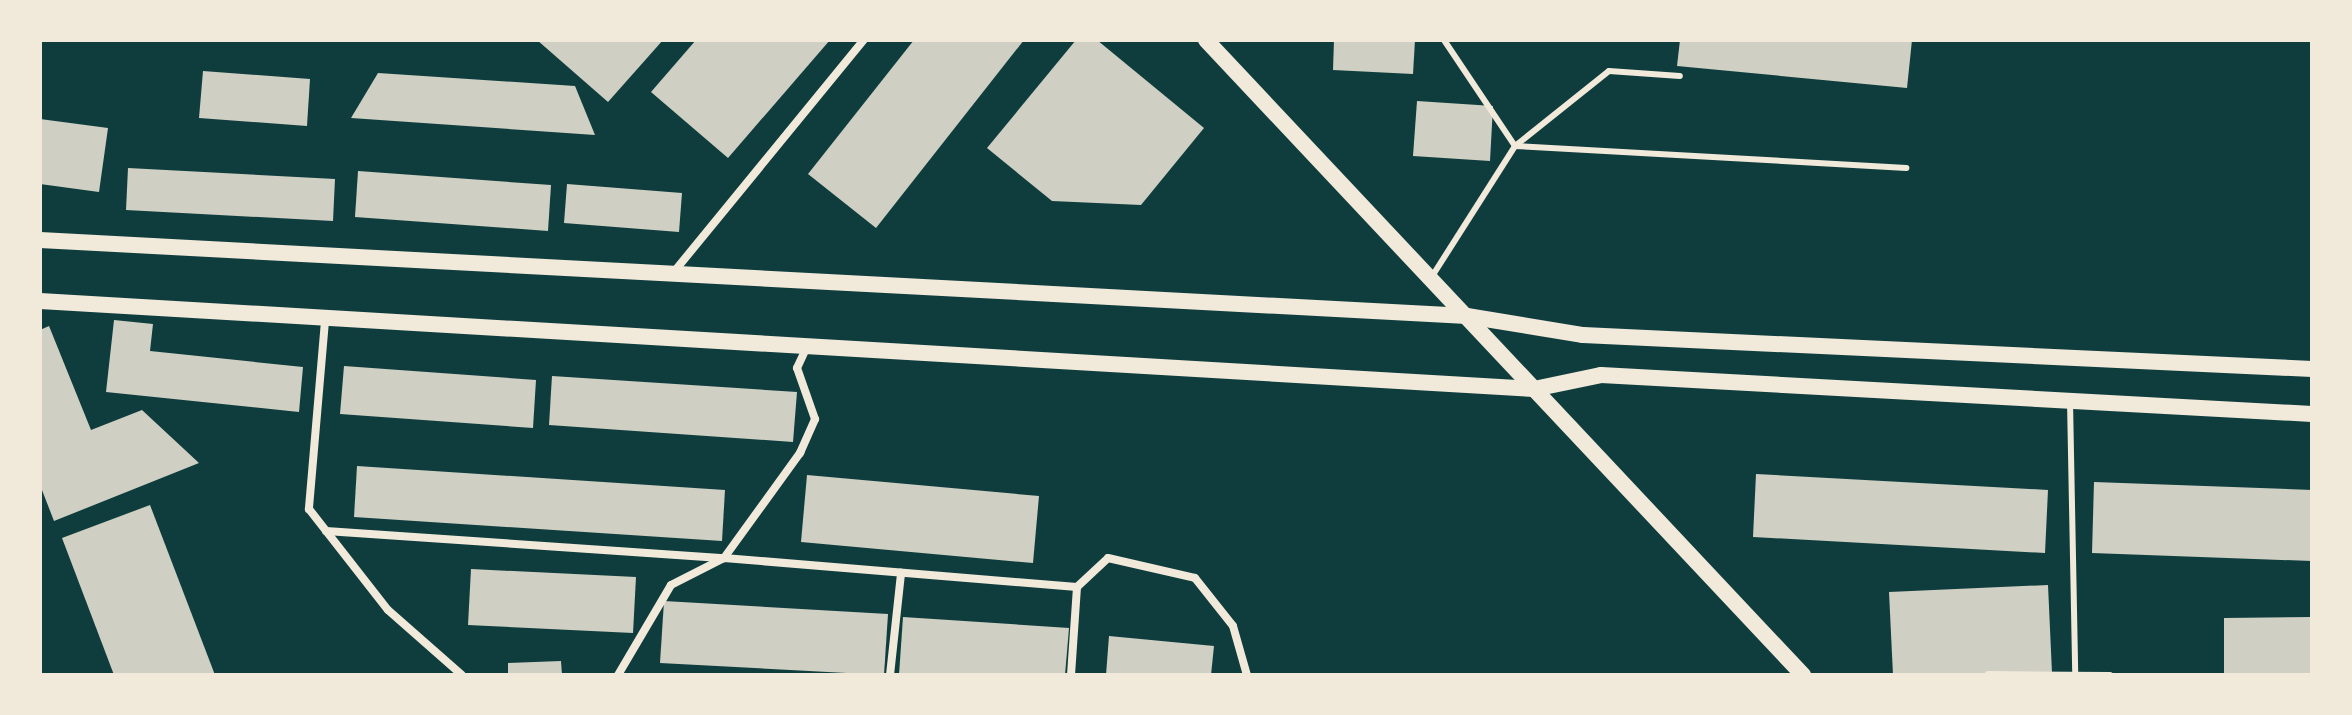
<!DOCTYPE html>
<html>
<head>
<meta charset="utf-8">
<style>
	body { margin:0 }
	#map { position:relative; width:2352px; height:715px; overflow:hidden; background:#0f3d3e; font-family:Rubik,sans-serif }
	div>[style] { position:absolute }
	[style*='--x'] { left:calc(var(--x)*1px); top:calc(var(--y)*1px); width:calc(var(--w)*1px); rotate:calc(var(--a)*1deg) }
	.building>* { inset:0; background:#cfcfc3 }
	.service>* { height:6px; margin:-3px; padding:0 3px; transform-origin:3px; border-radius:3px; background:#f1e9da }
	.minor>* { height:8px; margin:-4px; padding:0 4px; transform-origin:4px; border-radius:4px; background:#f1e9da }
	.secondary>* { height:16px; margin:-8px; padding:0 8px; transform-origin:8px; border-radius:8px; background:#f1e9da }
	span { translate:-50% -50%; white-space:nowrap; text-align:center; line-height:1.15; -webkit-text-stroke:7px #f1e9da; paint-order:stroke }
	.frame { position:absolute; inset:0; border:42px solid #f1e9da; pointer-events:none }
</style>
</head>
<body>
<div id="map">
	<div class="building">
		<i style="clip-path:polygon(537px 40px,663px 40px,608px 102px)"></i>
		<i style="clip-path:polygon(696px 40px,830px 40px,728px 158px,651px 92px)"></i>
		<i style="clip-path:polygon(914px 40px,1024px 40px,876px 228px,808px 174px)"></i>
		<i style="clip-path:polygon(1076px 40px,1097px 40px,1204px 128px,1141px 205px,1052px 201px,987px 148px)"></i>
		<i style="clip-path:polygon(1334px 40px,1415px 40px,1413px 74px,1333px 70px)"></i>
		<i style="clip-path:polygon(1680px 40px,1912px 40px,1907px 88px,1677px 66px)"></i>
		<i style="clip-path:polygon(203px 71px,310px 79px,307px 126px,199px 118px)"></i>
		<i style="clip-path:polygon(378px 73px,575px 86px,595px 135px,351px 118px)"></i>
		<i style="clip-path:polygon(1417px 101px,1493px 106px,1490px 161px,1413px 156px)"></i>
		<i style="clip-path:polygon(40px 119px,108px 128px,99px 192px,40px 184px)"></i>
		<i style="clip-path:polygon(128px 168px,335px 179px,333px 221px,126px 210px)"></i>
		<i style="clip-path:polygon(358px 171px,551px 185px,548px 231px,355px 217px)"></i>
		<i style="clip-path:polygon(567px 184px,682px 193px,679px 232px,564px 223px)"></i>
		<i style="clip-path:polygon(114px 320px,153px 324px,150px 351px,303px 367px,299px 412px,106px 392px)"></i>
		<i style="clip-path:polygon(49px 326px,91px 430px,142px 410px,199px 463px,54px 521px,40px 485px,40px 330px)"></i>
		<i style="clip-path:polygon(344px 366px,536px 380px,533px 428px,340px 414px)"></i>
		<i style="clip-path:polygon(552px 376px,797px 392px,793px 442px,549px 425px)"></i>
		<i style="clip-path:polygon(357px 466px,725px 490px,722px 541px,354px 517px)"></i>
		<i style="clip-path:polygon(1756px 474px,2048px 490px,2045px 553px,1753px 537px)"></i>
		<i style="clip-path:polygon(807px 475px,1039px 496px,1033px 563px,801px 542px)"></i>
		<i style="clip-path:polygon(2094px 482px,2312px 490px,2312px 561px,2092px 553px)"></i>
		<i style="clip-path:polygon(150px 505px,215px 675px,114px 675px,62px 538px)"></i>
		<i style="clip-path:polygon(471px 569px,636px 577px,633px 633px,468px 625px)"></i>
		<i style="clip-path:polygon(2048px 585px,2052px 673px,1893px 675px,1889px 592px)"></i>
		<i style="clip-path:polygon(664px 601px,888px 614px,884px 675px,660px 663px)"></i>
		<i style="clip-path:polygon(903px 617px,1069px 628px,1065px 675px,899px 675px)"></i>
		<i style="clip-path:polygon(2312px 617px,2312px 675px,2224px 675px,2224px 618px)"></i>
		<i style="clip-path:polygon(1109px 636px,1214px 646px,1211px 675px,1106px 675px)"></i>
		<i style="clip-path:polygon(561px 661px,562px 675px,508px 675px,508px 663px)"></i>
	</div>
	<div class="service">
		<i style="--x:1444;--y:40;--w:128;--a:56.2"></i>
		<i style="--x:1515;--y:146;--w:392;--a:3.2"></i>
		<i style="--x:1431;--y:278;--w:156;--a:-57.5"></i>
		<i style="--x:1515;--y:146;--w:120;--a:-38.6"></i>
		<i style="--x:1609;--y:71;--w:71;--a:4"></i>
		<i style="--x:2070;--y:401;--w:272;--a:88.9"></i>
		<i style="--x:1988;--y:674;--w:122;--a:0.5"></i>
	</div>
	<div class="minor">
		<i style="--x:673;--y:273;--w:301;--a:-50.7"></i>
		<i style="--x:325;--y:321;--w:189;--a:94.9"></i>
		<i style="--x:309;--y:509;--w:128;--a:52"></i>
		<i style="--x:388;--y:610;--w:98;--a:41.3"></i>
		<i style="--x:326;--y:531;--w:399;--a:3.9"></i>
		<i style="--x:724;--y:558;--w:130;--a:-54.1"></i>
		<i style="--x:800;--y:453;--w:37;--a:-66"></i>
		<i style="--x:815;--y:419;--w:54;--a:-109.4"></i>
		<i style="--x:797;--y:368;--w:23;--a:-65"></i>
		<i style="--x:618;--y:675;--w:104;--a:-59.5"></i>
		<i style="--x:671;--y:585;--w:59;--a:-27"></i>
		<i style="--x:724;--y:558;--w:354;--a:4.7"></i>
		<i style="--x:890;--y:675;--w:103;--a:-83.8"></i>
		<i style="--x:1071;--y:675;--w:88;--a:-86.1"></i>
		<i style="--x:1077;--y:587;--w:42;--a:-43.1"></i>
		<i style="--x:1108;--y:558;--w:89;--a:12.9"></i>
		<i style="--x:1195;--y:578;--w:61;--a:51.6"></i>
		<i style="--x:1233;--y:626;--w:51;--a:74.1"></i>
	</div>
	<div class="secondary">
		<i style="--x:1206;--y:40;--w:872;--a:46.77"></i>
		<i style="--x:40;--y:240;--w:1429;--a:3.05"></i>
		<i style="--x:1467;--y:316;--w:118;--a:9.3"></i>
		<i style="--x:1583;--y:335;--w:730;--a:2.67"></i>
		<i style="--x:40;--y:301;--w:1497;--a:3.37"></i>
		<i style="--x:1534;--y:389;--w:68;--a:-11.8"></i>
		<i style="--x:1601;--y:375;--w:712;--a:3.14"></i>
	</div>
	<div class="frame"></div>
</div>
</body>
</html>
